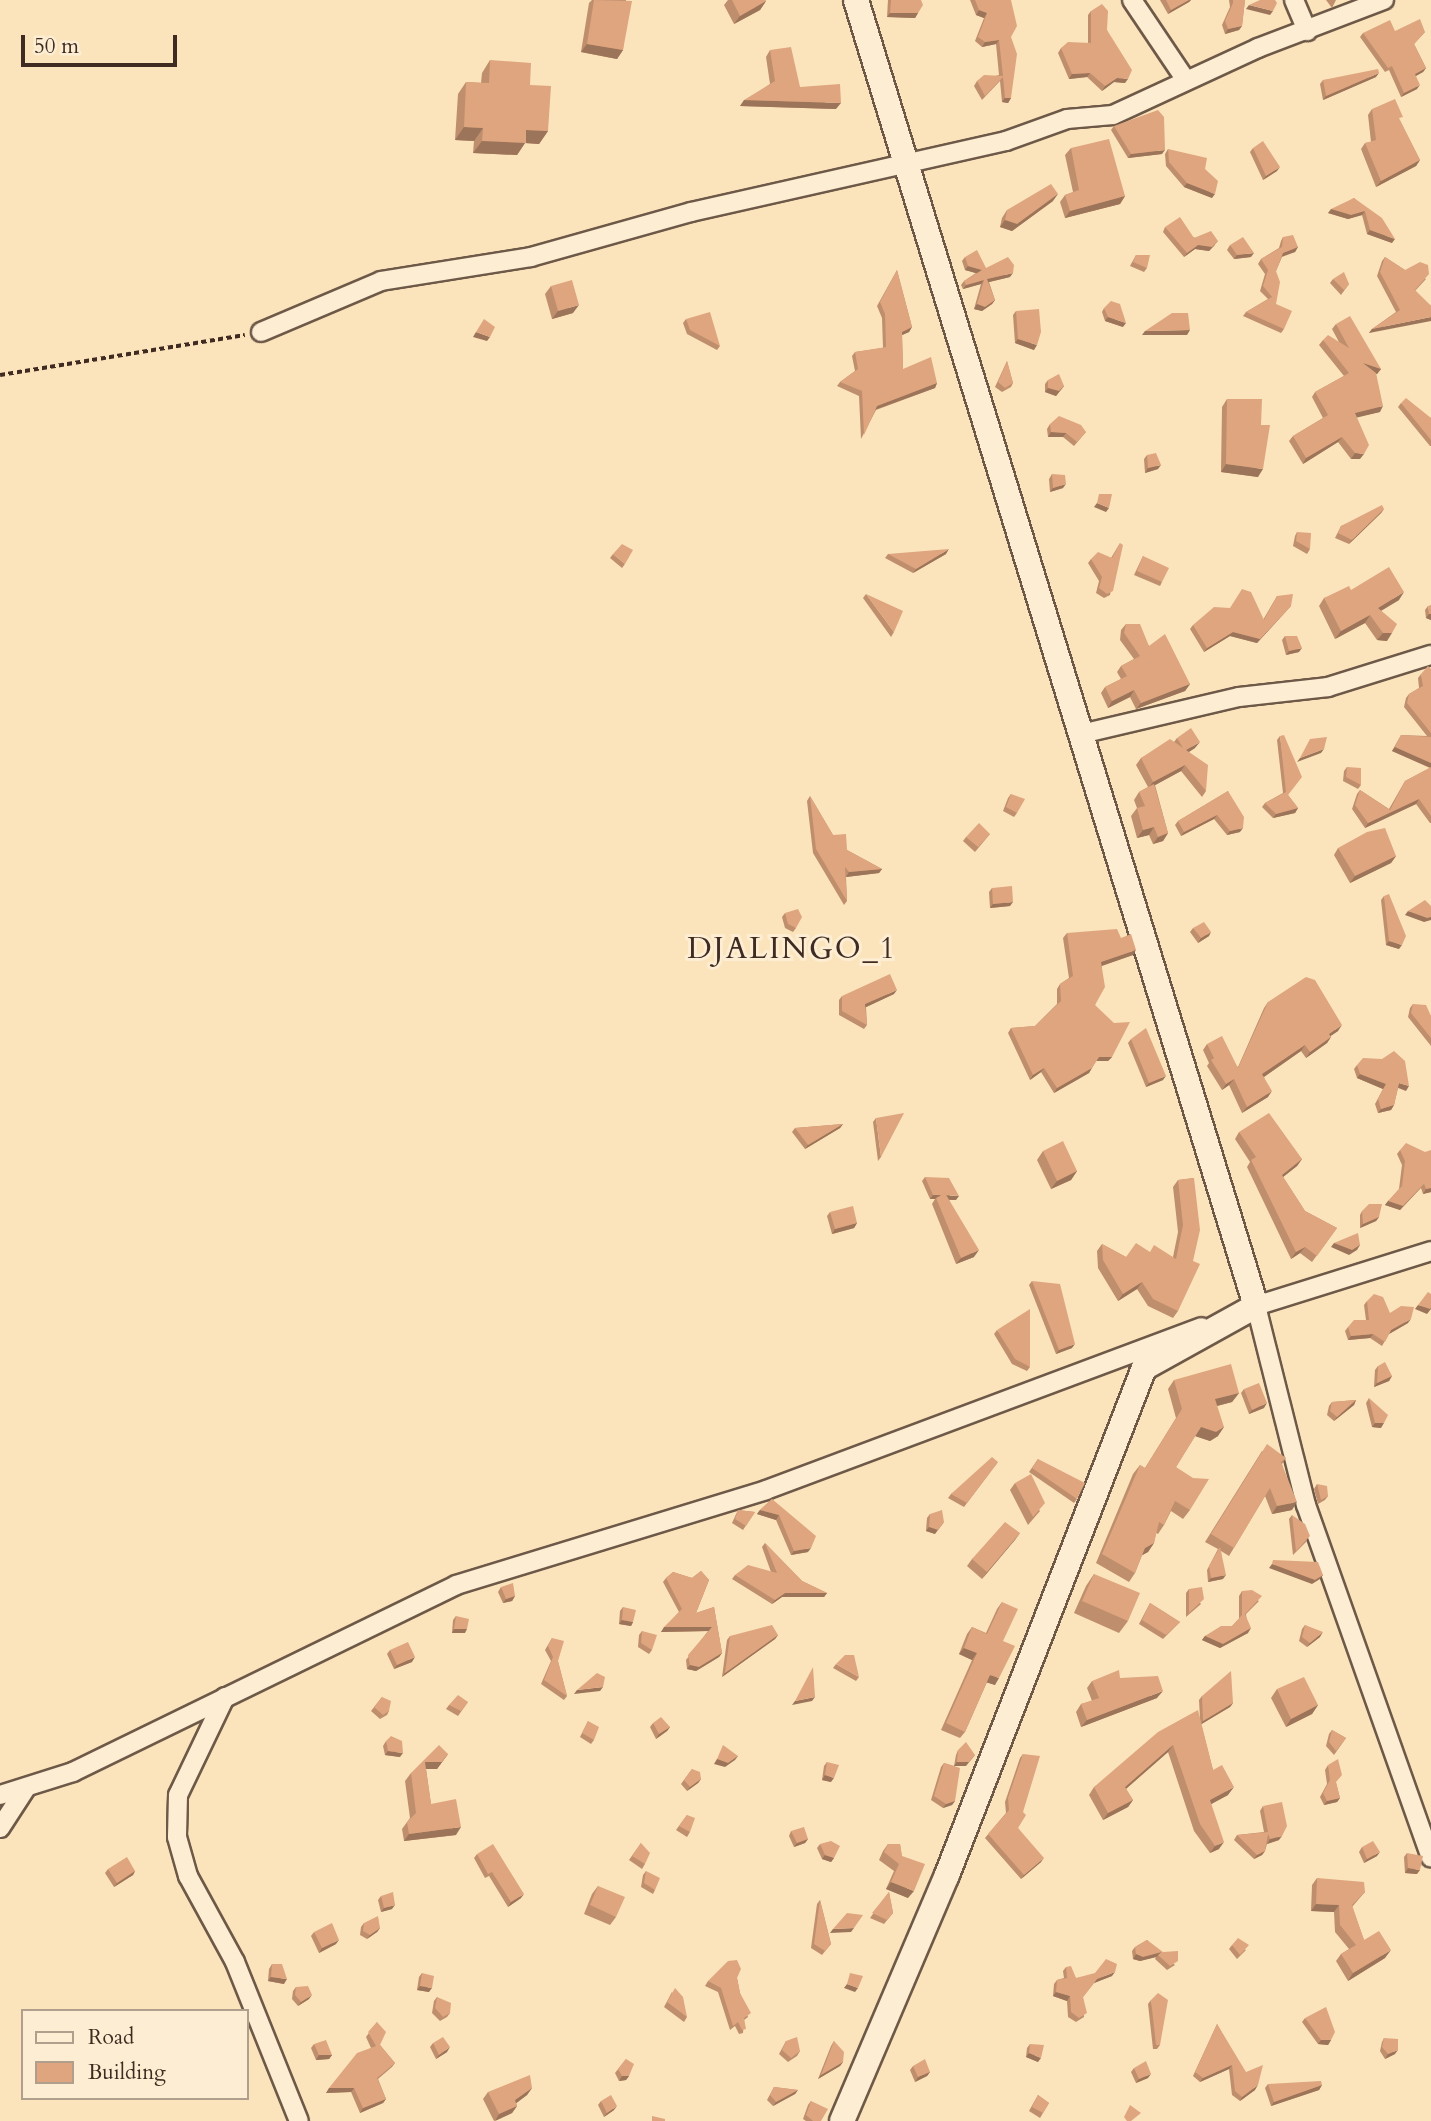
<!DOCTYPE html>
<html>
<head>
<meta charset="utf-8">
<style>
	body { margin:0 }
	#map { position:relative; width:1431px; height:2121px; overflow:hidden; background:#fbe4bb; font-family:Cardo,serif }
	div>[style] { position:absolute }
	[style*='--x'] { left:calc(var(--x)*1px); top:calc(var(--y)*1px); width:calc(var(--w)*1px); rotate:calc(var(--a)*1deg) }
	.path>* { height:3.5px; margin-top:-1.75px; transform-origin:0; background:repeating-linear-gradient(90deg,#3f2b21 0 5px,transparent 0 8.5px) }
	.roads { filter:drop-shadow(2px 0 #6e5948) drop-shadow(-2px 0 #6e5948) drop-shadow(0 2px #6e5948) drop-shadow(0 -2px #6e5948) }
	.street>* { height:18px; margin:-9px; padding:0 9px; transform-origin:9px; border-radius:9px; background:#fcedd3 }
	.secondary>* { height:24px; margin:-12px; padding:0 12px; transform-origin:12px; border-radius:12px; background:#fcedd3 }
	.wall>* { inset:0; background:#bf8e6d }
	.shaded-wall>* { inset:0; background:#9b7459 }
	.building>* { inset:0; background:#dea57f }
	span { translate:-50% -50%; white-space:nowrap; text-align:center; line-height:1.15; -webkit-text-stroke:6px #fcedd3; paint-order:stroke }
	.quarter-label { font-size:30px; color:#3f2b21; letter-spacing:2px }
	.legend { position:absolute; left:21px; top:2009px; width:228px; height:91px; box-sizing:border-box; background:#fcedd3; border:2px solid #b09f8c; margin:0; padding:9px 12px; list-style:none; font-size:21px; color:#3f2b21 }
	.legend li { display:flex; align-items:center; gap:14px; height:35px }
	.legend b { width:35px; border:2px solid #b09f8c }
	.scale { position:absolute; left:21px; top:35px; width:156px; height:32px; box-sizing:border-box; border:4px solid #3f2b21; border-top:0; padding-left:9px; font-size:21px; line-height:24px; white-space:nowrap; color:#3f2b21; -webkit-text-stroke:5px #fcedd3; paint-order:stroke }
</style>
</head>
<body>
<div id="map">
	<div class="path">
		<i style="--x:0;--y:375;--w:248;--a:-9.3"></i>
	</div>
	<div class="roads">
		<div class="street">
			<i style="--x:1132;--y:0;--w:95;--a:56.1"></i>
			<i style="--x:1294;--y:0;--w:34;--a:67"></i>
			<i style="--x:261;--y:332;--w:130;--a:-23"></i>
			<i style="--x:381;--y:281;--w:152;--a:-9.1"></i>
			<i style="--x:531;--y:257;--w:166;--a:-15.7"></i>
			<i style="--x:691;--y:212;--w:323;--a:-12.7"></i>
			<i style="--x:1006;--y:141;--w:65;--a:-19.8"></i>
			<i style="--x:1067;--y:119;--w:46;--a:-5"></i>
			<i style="--x:1113;--y:115;--w:160;--a:-24.8"></i>
			<i style="--x:1258;--y:48;--w:135;--a:-20.9"></i>
			<i style="--x:1081;--y:734;--w:162;--a:-13.2"></i>
			<i style="--x:1239;--y:697;--w:90;--a:-6.4"></i>
			<i style="--x:1328;--y:687;--w:108;--a:-17.3"></i>
			<i style="--x:1256;--y:1306;--w:205;--a:75.9"></i>
			<i style="--x:1306;--y:1505;--w:374;--a:70.5"></i>
			<i style="--x:1246;--y:1309;--w:194;--a:-17.4"></i>
			<i style="--x:225;--y:1697;--w:109;--a:115.6"></i>
			<i style="--x:178;--y:1795;--w:42;--a:91.4"></i>
			<i style="--x:177;--y:1837;--w:41;--a:74.2"></i>
			<i style="--x:188;--y:1876;--w:98;--a:61.3"></i>
			<i style="--x:235;--y:1962;--w:171;--a:68.1"></i>
			<i style="--x:0;--y:1795;--w:77;--a:-17.5"></i>
			<i style="--x:73;--y:1772;--w:426;--a:-26"></i>
			<i style="--x:456;--y:1585;--w:324;--a:-17"></i>
			<i style="--x:766;--y:1490;--w:465;--a:-20.5"></i>
			<i style="--x:0;--y:1828;--w:48;--a:-57"></i>
		</div>
		<div class="secondary">
			<i style="--x:842;--y:2121;--w:267;--a:-66.9"></i>
			<i style="--x:947;--y:1875;--w:544;--a:-68.77"></i>
			<i style="--x:1144;--y:1368;--w:128;--a:-29"></i>
			<i style="--x:1256;--y:1306;--w:1366;--a:-107.03"></i>
		</div>
	</div>
	<div class="wall">
		<i style="clip-path:polygon(592px 0,626px 0,623px 50px,617px 59px,581px 52px,589px 3px)"></i>
		<i style="clip-path:polygon(728px 0,765px 0,766px 1px,760px 10px,734px 24px,724px 5px)"></i>
		<i style="clip-path:polygon(888px 0,921px 0,918px 13px,915px 18px,887px 17px)"></i>
		<i style="clip-path:polygon(970px 0,1011px 0,1011px 98px,1008px 103px,1002px 102px,1000px 81px,982px 100px,974px 86px,977px 81px,999px 75px,996px 44px,982px 47px,975px 41px,984px 18px,976px 15px)"></i>
		<i style="clip-path:polygon(1160px 0,1191px 0,1189px 2px,1168px 14px)"></i>
		<i style="clip-path:polygon(1229px 0,1245px 0,1242px 26px,1239px 30px,1225px 34px,1222px 25px,1230px 7px)"></i>
		<i style="clip-path:polygon(1326px 0,1336px 0,1332px 8px)"></i>
		<i style="clip-path:polygon(1091px 11px,1107px 30px,1125px 83px,1114px 82px,1102px 91px,1087px 77px,1069px 79px,1058px 53px,1061px 48px,1088px 43px,1088px 15px)"></i>
		<i style="clip-path:polygon(1395px 31px,1425px 32px,1414px 44px,1426px 68px,1423px 72px,1416px 76px,1417px 89px,1401px 97px,1389px 70px,1385px 72px,1360px 37px,1363px 33px)"></i>
		<i style="clip-path:polygon(770px 50px,800px 87px,836px 109px,740px 106px,770px 84px,766px 57px)"></i>
		<i style="clip-path:polygon(490px 60px,530px 85px,548px 131px,539px 144px,525px 143px,517px 155px,473px 153px,474px 141px,455px 140px,458px 94px,466px 82px,481px 83px,482px 73px)"></i>
		<i style="clip-path:polygon(1376px 77px,1323px 100px,1320px 84px,1323px 80px)"></i>
		<i style="clip-path:polygon(1372px 109px,1400px 121px,1420px 160px,1416px 166px,1376px 187px,1361px 149px,1365px 143px,1371px 142px,1368px 115px)"></i>
		<i style="clip-path:polygon(1114px 126px,1162px 154px,1128px 158px,1111px 130px)"></i>
		<i style="clip-path:polygon(1071px 148px,1125px 196px,1120px 204px,1065px 218px,1060px 202px,1065px 195px,1073px 192px,1065px 155px)"></i>
		<i style="clip-path:polygon(1253px 148px,1277px 171px,1263px 180px,1250px 152px)"></i>
		<i style="clip-path:polygon(1168px 149px,1205px 169px,1212px 198px,1184px 187px,1166px 166px,1165px 154px)"></i>
		<i style="clip-path:polygon(1354px 198px,1392px 243px,1367px 234px,1362px 215px,1348px 219px,1328px 213px)"></i>
		<i style="clip-path:polygon(1053px 201px,1012px 231px,1000px 227px,1002px 218px,1007px 210px)"></i>
		<i style="clip-path:polygon(1165px 227px,1215px 245px,1209px 251px,1195px 249px,1184px 257px,1163px 232px)"></i>
		<i style="clip-path:polygon(1283px 237px,1298px 247px,1295px 252px,1282px 257px,1276px 271px,1276px 304px,1284px 329px,1281px 333px,1243px 316px,1246px 312px,1268px 299px,1260px 291px,1265px 274px,1258px 264px,1261px 259px,1279px 248px,1281px 241px)"></i>
		<i style="clip-path:polygon(1230px 245px,1251px 257px,1234px 259px,1227px 250px)"></i>
		<i style="clip-path:polygon(1136px 255px,1147px 268px,1144px 272px,1130px 266px)"></i>
		<i style="clip-path:polygon(965px 257px,986px 268px,1010px 277px,989px 282px,995px 300px,992px 304px,982px 311px,974px 309px,981px 284px,963px 289px,961px 285px,964px 281px,976px 273px,965px 270px,962px 261px)"></i>
		<i style="clip-path:polygon(1385px 257px,1405px 270px,1426px 279px,1415px 291px,1431px 306px,1369px 333px,1372px 329px,1396px 312px,1377px 276px,1382px 261px)"></i>
		<i style="clip-path:polygon(897px 270px,912px 327px,909px 332px,902px 335px,903px 369px,937px 383px,935px 388px,876px 410px,861px 439px,859px 396px,837px 386px,840px 382px,855px 371px,852px 356px,855px 352px,883px 348px,882px 318px,877px 306px)"></i>
		<i style="clip-path:polygon(1333px 279px,1349px 284px,1341px 295px,1330px 283px)"></i>
		<i style="clip-path:polygon(551px 286px,573px 313px,552px 319px,545px 294px)"></i>
		<i style="clip-path:polygon(1104px 308px,1123px 327px,1105px 321px,1102px 312px)"></i>
		<i style="clip-path:polygon(1016px 311px,1034px 350px,1015px 343px,1013px 315px)"></i>
		<i style="clip-path:polygon(686px 319px,720px 346px,717px 350px,687px 334px,683px 323px)"></i>
		<i style="clip-path:polygon(1336px 324px,1381px 369px,1377px 374px,1376px 374px,1380px 412px,1356px 417px,1360px 459px,1351px 459px,1338px 442px,1303px 464px,1289px 441px,1293px 436px,1323px 418px,1312px 397px,1315px 392px,1344px 376px,1319px 345px,1323px 340px,1339px 342px,1332px 329px)"></i>
		<i style="clip-path:polygon(1007px 361px,1013px 383px,1011px 387px,1002px 392px,995px 387px)"></i>
		<i style="clip-path:polygon(1048px 380px,1064px 386px,1056px 396px,1045px 392px,1045px 384px)"></i>
		<i style="clip-path:polygon(1227px 399px,1258px 477px,1221px 472px,1222px 407px)"></i>
		<i style="clip-path:polygon(1401px 403px,1431px 418px,1431px 446px,1430px 446px,1398px 407px)"></i>
		<i style="clip-path:polygon(1050px 424px,1086px 432px,1074px 446px,1063px 437px,1048px 437px,1047px 429px)"></i>
		<i style="clip-path:polygon(1147px 455px,1158px 469px,1145px 473px,1144px 459px)"></i>
		<i style="clip-path:polygon(1052px 474px,1063px 488px,1050px 492px,1049px 479px)"></i>
		<i style="clip-path:polygon(1384px 509px,1381px 513px,1349px 544px,1335px 538px,1341px 526px)"></i>
		<i style="clip-path:polygon(1297px 532px,1310px 549px,1307px 554px,1293px 546px,1295px 536px)"></i>
		<i style="clip-path:polygon(1120px 543px,1110px 595px,1104px 598px,1096px 593px,1099px 581px,1088px 563px,1091px 559px,1111px 558px)"></i>
		<i style="clip-path:polygon(613px 554px,625px 564px,622px 568px,610px 558px)"></i>
		<i style="clip-path:polygon(888px 554px,946px 554px,913px 573px,885px 558px)"></i>
		<i style="clip-path:polygon(1143px 556px,1162px 582px,1160px 586px,1134px 575px)"></i>
		<i style="clip-path:polygon(1351px 590px,1399px 600px,1381px 611px,1387px 641px,1377px 640px,1365px 623px,1335px 639px,1319px 606px,1324px 598px)"></i>
		<i style="clip-path:polygon(866px 594px,894px 632px,891px 637px,863px 598px)"></i>
		<i style="clip-path:polygon(1277px 596px,1291px 606px,1257px 643px,1230px 636px,1204px 652px,1190px 629px,1193px 625px,1263px 620px)"></i>
		<i style="clip-path:polygon(1428px 606px,1431px 620px,1426px 618px,1425px 610px)"></i>
		<i style="clip-path:polygon(1126px 624px,1190px 684px,1185px 691px,1136px 709px,1130px 697px,1108px 708px,1101px 693px,1105px 687px,1121px 679px,1117px 672px,1121px 666px,1134px 659px,1120px 640px,1121px 630px)"></i>
		<i style="clip-path:polygon(1285px 636px,1299px 652px,1286px 655px,1282px 640px)"></i>
		<i style="clip-path:polygon(1421px 674px,1430px 709px,1431px 709px,1431px 823px,1430px 823px,1416px 804px,1365px 828px,1352px 809px,1357px 794px,1360px 790px,1389px 809px,1405px 781px,1430px 768px,1392px 751px,1401px 735px,1427px 736px,1404px 707px,1406px 698px,1409px 694px,1419px 688px,1418px 678px)"></i>
		<i style="clip-path:polygon(1280px 736px,1288px 795px,1298px 808px,1295px 813px,1273px 818px,1262px 807px,1265px 803px,1283px 793px,1277px 740px)"></i>
		<i style="clip-path:polygon(1177px 738px,1195px 748px,1189px 752px,1206px 791px,1202px 797px,1181px 771px,1155px 785px,1168px 833px,1163px 841px,1153px 844px,1149px 835px,1137px 838px,1131px 816px,1137px 808px,1134px 800px,1139px 792px,1148px 787px,1136px 765px,1141px 758px,1174px 742px)"></i>
		<i style="clip-path:polygon(1347px 767px,1361px 785px,1358px 789px,1343px 781px,1344px 771px)"></i>
		<i style="clip-path:polygon(1228px 791px,1240px 832px,1227px 835px,1214px 819px,1181px 836px,1175px 825px,1178px 821px)"></i>
		<i style="clip-path:polygon(1011px 794px,1017px 813px,1014px 817px,1003px 811px,1008px 798px)"></i>
		<i style="clip-path:polygon(810px 796px,833px 835px,847px 850px,882px 869px,879px 873px,846px 877px,847px 901px,844px 905px,813px 853px,807px 801px)"></i>
		<i style="clip-path:polygon(990px 834px,975px 852px,963px 841px,966px 837px)"></i>
		<i style="clip-path:polygon(1338px 848px,1396px 856px,1391px 863px,1350px 883px,1334px 855px)"></i>
		<i style="clip-path:polygon(992px 888px,1010px 906px,990px 908px,989px 892px)"></i>
		<i style="clip-path:polygon(1384px 896px,1399px 949px,1386px 945px,1381px 900px)"></i>
		<i style="clip-path:polygon(785px 913px,796px 928px,793px 932px,785px 928px,782px 917px)"></i>
		<i style="clip-path:polygon(1193px 928px,1209px 936px,1198px 943px,1190px 932px)"></i>
		<i style="clip-path:polygon(1067px 933px,1121px 938px,1133px 955px,1102px 966px,1095px 1005px,1112px 1057px,1108px 1061px,1096px 1061px,1089px 1073px,1054px 1093px,1041px 1072px,1030px 1080px,1008px 1033px,1011px 1028px,1035px 1026px,1057px 1004px,1057px 989px,1060px 984px,1069px 978px,1063px 938px)"></i>
		<i style="clip-path:polygon(894px 994px,866px 1007px,867px 1025px,864px 1029px,839px 1015px,839px 1000px,842px 996px)"></i>
		<i style="clip-path:polygon(1268px 1002px,1338px 1031px,1330px 1036px,1331px 1037px,1327px 1043px,1306px 1058px,1301px 1051px,1264px 1077px,1268px 1097px,1242px 1113px,1229px 1085px,1222px 1090px,1207px 1066px,1209px 1063px,1203px 1050px,1207px 1044px,1238px 1067px,1264px 1008px)"></i>
		<i style="clip-path:polygon(1413px 1004px,1431px 1016px,1431px 1046px,1408px 1017px,1410px 1008px)"></i>
		<i style="clip-path:polygon(1131px 1039px,1163px 1080px,1146px 1087px,1128px 1043px)"></i>
		<i style="clip-path:polygon(1357px 1065px,1406px 1091px,1398px 1088px,1394px 1105px,1391px 1110px,1378px 1113px,1375px 1104px,1383px 1089px,1357px 1078px,1354px 1069px)"></i>
		<i style="clip-path:polygon(876px 1118px,881px 1157px,878px 1161px,873px 1122px)"></i>
		<i style="clip-path:polygon(843px 1124px,840px 1128px,805px 1149px,792px 1132px,795px 1128px)"></i>
		<i style="clip-path:polygon(1239px 1132px,1302px 1159px,1297px 1166px,1283px 1177px,1305px 1211px,1337px 1228px,1312px 1262px,1300px 1253px,1291px 1259px,1247px 1167px,1250px 1162px,1235px 1139px)"></i>
		<i style="clip-path:polygon(1400px 1150px,1425px 1152px,1431px 1192px,1423px 1194px,1421px 1188px,1400px 1210px,1385px 1205px,1399px 1189px,1402px 1165px,1397px 1154px)"></i>
		<i style="clip-path:polygon(1043px 1151px,1077px 1171px,1071px 1180px,1051px 1189px,1037px 1160px)"></i>
		<i style="clip-path:polygon(925px 1177px,956px 1200px,949px 1200px,974px 1257px,956px 1264px,932px 1204px,935px 1199px,930px 1199px,922px 1181px)"></i>
		<i style="clip-path:polygon(1194px 1178px,1178px 1311px,1173px 1318px,1148px 1306px,1137px 1289px,1118px 1301px,1098px 1268px,1097px 1251px,1102px 1244px,1126px 1257px,1149px 1252px,1173px 1257px,1178px 1232px,1173px 1187px,1178px 1180px)"></i>
		<i style="clip-path:polygon(1362px 1211px,1379px 1217px,1376px 1221px,1360px 1228px,1360px 1215px)"></i>
		<i style="clip-path:polygon(830px 1212px,857px 1223px,854px 1228px,832px 1234px,827px 1216px)"></i>
		<i style="clip-path:polygon(1032px 1281px,1072px 1348px,1056px 1354px,1029px 1285px)"></i>
		<i style="clip-path:polygon(1367px 1301px,1408px 1323px,1389px 1334px,1382px 1346px,1370px 1338px,1348px 1340px,1345px 1331px,1348px 1327px,1366px 1320px,1364px 1305px)"></i>
		<i style="clip-path:polygon(997px 1330px,1030px 1367px,1027px 1371px,1012px 1364px,994px 1334px)"></i>
		<i style="clip-path:polygon(1378px 1366px,1392px 1376px,1389px 1381px,1374px 1387px,1375px 1370px)"></i>
		<i style="clip-path:polygon(1174px 1380px,1239px 1393px,1232px 1402px,1217px 1406px,1218px 1436px,1210px 1441px,1195px 1436px,1176px 1467px,1190px 1510px,1183px 1519px,1171px 1511px,1164px 1525px,1158px 1534px,1156px 1533px,1154px 1543px,1148px 1552px,1142px 1555px,1135px 1573px,1129px 1582px,1096px 1563px,1133px 1474px,1140px 1465px,1145px 1468px,1176px 1418px,1168px 1389px)"></i>
		<i style="clip-path:polygon(1244px 1389px,1264px 1408px,1249px 1414px,1241px 1393px)"></i>
		<i style="clip-path:polygon(1369px 1398px,1381px 1428px,1372px 1427px,1366px 1403px)"></i>
		<i style="clip-path:polygon(1356px 1400px,1354px 1405px,1334px 1421px,1327px 1415px,1329px 1406px,1332px 1402px)"></i>
		<i style="clip-path:polygon(1262px 1451px,1286px 1458px,1282px 1464px,1292px 1510px,1272px 1514px,1265px 1496px,1229px 1556px,1221px 1551px,1223px 1579px,1208px 1582px,1207px 1570px,1218px 1549px,1205px 1542px)"></i>
		<i style="clip-path:polygon(1038px 1459px,1077px 1499px,1074px 1503px,1029px 1472px)"></i>
		<i style="clip-path:polygon(998px 1462px,964px 1507px,948px 1498px,951px 1494px)"></i>
		<i style="clip-path:polygon(1015px 1483px,1040px 1511px,1028px 1525px,1010px 1490px)"></i>
		<i style="clip-path:polygon(1317px 1484px,1328px 1496px,1325px 1500px,1318px 1504px,1314px 1489px)"></i>
		<i style="clip-path:polygon(772px 1499px,808px 1552px,791px 1555px,776px 1520px,757px 1514px,760px 1510px)"></i>
		<i style="clip-path:polygon(738px 1510px,755px 1512px,743px 1530px,732px 1523px)"></i>
		<i style="clip-path:polygon(930px 1514px,935px 1534px,926px 1531px,927px 1518px)"></i>
		<i style="clip-path:polygon(1292px 1515px,1307px 1541px,1293px 1555px,1289px 1519px)"></i>
		<i style="clip-path:polygon(1020px 1533px,982px 1579px,967px 1566px,972px 1559px)"></i>
		<i style="clip-path:polygon(765px 1543px,802px 1581px,827px 1593px,824px 1597px,782px 1597px,772px 1604px,732px 1579px,735px 1575px,771px 1572px,762px 1547px)"></i>
		<i style="clip-path:polygon(701px 1571px,709px 1580px,696px 1613px,714px 1607px,722px 1653px,719px 1657px,696px 1671px,687px 1669px,686px 1660px,708px 1631px,661px 1632px,679px 1612px,663px 1582px,666px 1578px,673px 1572px,692px 1578px)"></i>
		<i style="clip-path:polygon(1094px 1574px,1128px 1621px,1119px 1633px,1074px 1613px,1086px 1586px)"></i>
		<i style="clip-path:polygon(501px 1587px,515px 1596px,512px 1601px,503px 1603px,498px 1592px)"></i>
		<i style="clip-path:polygon(1189px 1589px,1201px 1604px,1186px 1617px,1186px 1593px)"></i>
		<i style="clip-path:polygon(1242px 1591px,1259px 1601px,1246px 1614px,1248px 1633px,1220px 1648px,1202px 1640px,1205px 1636px,1232px 1626px,1239px 1619px,1239px 1596px)"></i>
		<i style="clip-path:polygon(1002px 1602px,1003px 1641px,995px 1685px,987px 1682px,965px 1732px,960px 1738px,941px 1730px,972px 1660px,959px 1654px,967px 1634px,972px 1627px,986px 1633px,997px 1609px)"></i>
		<i style="clip-path:polygon(1150px 1603px,1180px 1622px,1163px 1639px,1139px 1624px)"></i>
		<i style="clip-path:polygon(623px 1607px,633px 1622px,631px 1626px,619px 1624px,620px 1611px)"></i>
		<i style="clip-path:polygon(456px 1616px,465px 1633px,452px 1633px,453px 1620px)"></i>
		<i style="clip-path:polygon(1305px 1625px,1320px 1637px,1307px 1647px,1299px 1641px,1302px 1629px)"></i>
		<i style="clip-path:polygon(642px 1631px,652px 1650px,649px 1654px,638px 1647px,639px 1635px)"></i>
		<i style="clip-path:polygon(778px 1635px,775px 1639px,722px 1677px,727px 1640px,730px 1636px)"></i>
		<i style="clip-path:polygon(552px 1638px,567px 1696px,564px 1700px,541px 1684px,551px 1661px,545px 1650px)"></i>
		<i style="clip-path:polygon(390px 1650px,412px 1662px,394px 1669px,387px 1654px)"></i>
		<i style="clip-path:polygon(836px 1664px,859px 1677px,856px 1681px,833px 1668px)"></i>
		<i style="clip-path:polygon(1092px 1681px,1157px 1698px,1081px 1727px,1076px 1712px,1081px 1704px,1092px 1701px,1087px 1688px)"></i>
		<i style="clip-path:polygon(1277px 1689px,1318px 1705px,1312px 1714px,1286px 1727px,1271px 1698px)"></i>
		<i style="clip-path:polygon(1202px 1696px,1233px 1703px,1230px 1707px,1201px 1724px,1213px 1770px,1228px 1795px,1211px 1804px,1219px 1849px,1210px 1853px,1194px 1831px,1168px 1752px,1126px 1789px,1133px 1800px,1128px 1807px,1103px 1820px,1089px 1795px,1094px 1787px,1200px 1719px,1199px 1700px)"></i>
		<i style="clip-path:polygon(382px 1697px,389px 1711px,387px 1715px,380px 1719px,371px 1711px)"></i>
		<i style="clip-path:polygon(468px 1702px,458px 1716px,446px 1709px,449px 1705px)"></i>
		<i style="clip-path:polygon(588px 1721px,594px 1740px,591px 1744px,580px 1737px)"></i>
		<i style="clip-path:polygon(653px 1723px,670px 1727px,667px 1731px,656px 1739px,650px 1727px)"></i>
		<i style="clip-path:polygon(1332px 1730px,1346px 1738px,1334px 1755px,1326px 1746px,1329px 1734px)"></i>
		<i style="clip-path:polygon(386px 1741px,400px 1757px,385px 1755px,383px 1746px)"></i>
		<i style="clip-path:polygon(958px 1750px,966px 1766px,955px 1766px,955px 1801px,952px 1805px,943px 1808px,931px 1800px,941px 1767px,944px 1763px,954px 1766px,956px 1755px)"></i>
		<i style="clip-path:polygon(448px 1754px,437px 1769px,426px 1769px,431px 1804px,456px 1835px,404px 1841px,402px 1829px,410px 1818px,405px 1781px,411px 1773px)"></i>
		<i style="clip-path:polygon(1023px 1754px,1018px 1828px,1041px 1862px,1021px 1879px,985px 1838px,1006px 1813px,1005px 1802px,1020px 1758px)"></i>
		<i style="clip-path:polygon(827px 1762px,831px 1782px,822px 1780px,824px 1766px)"></i>
		<i style="clip-path:polygon(1328px 1765px,1336px 1783px,1340px 1798px,1337px 1802px,1324px 1805px,1320px 1797px,1327px 1784px,1325px 1770px)"></i>
		<i style="clip-path:polygon(692px 1769px,701px 1779px,698px 1783px,687px 1791px,681px 1784px)"></i>
		<i style="clip-path:polygon(1263px 1806px,1279px 1840px,1267px 1844px,1265px 1851px,1262px 1855px,1254px 1859px,1234px 1840px,1237px 1835px,1264px 1832px,1260px 1811px)"></i>
		<i style="clip-path:polygon(687px 1815px,690px 1832px,687px 1837px,676px 1830px)"></i>
		<i style="clip-path:polygon(791px 1831px,808px 1839px,805px 1843px,794px 1847px,789px 1836px)"></i>
		<i style="clip-path:polygon(641px 1843px,645px 1864px,642px 1869px,629px 1860px)"></i>
		<i style="clip-path:polygon(820px 1844px,834px 1858px,831px 1862px,822px 1859px,817px 1848px)"></i>
		<i style="clip-path:polygon(888px 1844px,900px 1844px,908px 1898px,886px 1889px,894px 1871px,879px 1860px,883px 1851px)"></i>
		<i style="clip-path:polygon(1362px 1847px,1377px 1856px,1364px 1863px,1359px 1852px)"></i>
		<i style="clip-path:polygon(1407px 1853px,1417px 1874px,1405px 1873px,1404px 1857px)"></i>
		<i style="clip-path:polygon(477px 1854px,521px 1898px,508px 1907px,489px 1876px,485px 1878px,474px 1858px)"></i>
		<i style="clip-path:polygon(108px 1869px,135px 1871px,133px 1875px,114px 1887px,105px 1873px)"></i>
		<i style="clip-path:polygon(646px 1871px,655px 1890px,653px 1894px,641px 1887px,643px 1875px)"></i>
		<i style="clip-path:polygon(1317px 1878px,1365px 1892px,1352px 1907px,1364px 1940px,1385px 1958px,1348px 1981px,1336px 1961px,1341px 1954px,1349px 1949px,1335px 1932px,1334px 1912px,1311px 1911px,1312px 1885px)"></i>
		<i style="clip-path:polygon(598px 1886px,616px 1917px,610px 1925px,584px 1914px,592px 1894px)"></i>
		<i style="clip-path:polygon(889px 1892px,893px 1913px,884px 1924px,870px 1918px)"></i>
		<i style="clip-path:polygon(381px 1896px,392px 1909px,381px 1912px,378px 1900px)"></i>
		<i style="clip-path:polygon(820px 1900px,831px 1944px,822px 1955px,811px 1948px,817px 1904px)"></i>
		<i style="clip-path:polygon(364px 1923px,380px 1928px,377px 1932px,367px 1939px,360px 1935px,361px 1927px)"></i>
		<i style="clip-path:polygon(314px 1932px,336px 1944px,319px 1953px,311px 1936px)"></i>
		<i style="clip-path:polygon(1147px 1940px,1175px 1965px,1167px 1970px,1155px 1959px,1156px 1957px,1140px 1961px,1133px 1959px,1132px 1951px,1135px 1947px)"></i>
		<i style="clip-path:polygon(1232px 1945px,1246px 1950px,1237px 1959px,1229px 1949px)"></i>
		<i style="clip-path:polygon(272px 1964px,284px 1984px,268px 1981px,269px 1969px)"></i>
		<i style="clip-path:polygon(1066px 1967px,1076px 1978px,1112px 1976px,1094px 1983px,1083px 1997px,1084px 2017px,1076px 2022px,1068px 2017px,1067px 2001px,1053px 1996px,1054px 1984px,1057px 1980px,1064px 1978px,1063px 1971px)"></i>
		<i style="clip-path:polygon(422px 1973px,429px 1992px,417px 1990px,419px 1977px)"></i>
		<i style="clip-path:polygon(737px 1978px,740px 1993px,748px 2017px,744px 2020px,743px 2033px,739px 2034px,735px 2026px,730px 2030px,718px 1992px,705px 1986px,708px 1981px)"></i>
		<i style="clip-path:polygon(296px 1987px,309px 1999px,298px 2006px,292px 1999px,293px 1991px)"></i>
		<i style="clip-path:polygon(672px 1992px,687px 2017px,684px 2022px,664px 2007px)"></i>
		<i style="clip-path:polygon(437px 1997px,450px 2013px,447px 2017px,440px 2021px,432px 2013px,434px 2001px)"></i>
		<i style="clip-path:polygon(1151px 2000px,1160px 2045px,1157px 2049px,1153px 2049px,1148px 2004px)"></i>
		<i style="clip-path:polygon(1305px 2018px,1331px 2040px,1328px 2045px,1318px 2044px,1302px 2022px)"></i>
		<i style="clip-path:polygon(377px 2022px,380px 2045px,395px 2063px,392px 2067px,378px 2079px,386px 2099px,383px 2103px,360px 2113px,351px 2092px,326px 2093px,371px 2048px,366px 2037px)"></i>
		<i style="clip-path:polygon(1217px 2024px,1255px 2090px,1240px 2101px,1232px 2095px,1229px 2069px,1200px 2082px,1193px 2076px)"></i>
		<i style="clip-path:polygon(1384px 2038px,1395px 2054px,1385px 2059px,1380px 2051px,1382px 2042px)"></i>
		<i style="clip-path:polygon(786px 2041px,800px 2051px,797px 2056px,788px 2062px,779px 2054px)"></i>
		<i style="clip-path:polygon(834px 2041px,843px 2062px,840px 2066px,818px 2079px,831px 2046px)"></i>
		<i style="clip-path:polygon(433px 2043px,447px 2052px,436px 2059px,430px 2047px)"></i>
		<i style="clip-path:polygon(314px 2044px,332px 2055px,329px 2059px,316px 2060px,311px 2048px)"></i>
		<i style="clip-path:polygon(1030px 2044px,1038px 2062px,1026px 2057px,1027px 2048px)"></i>
		<i style="clip-path:polygon(626px 2059px,629px 2076px,626px 2080px,619px 2081px,615px 2073px)"></i>
		<i style="clip-path:polygon(913px 2066px,930px 2072px,927px 2076px,915px 2082px,910px 2070px)"></i>
		<i style="clip-path:polygon(1134px 2068px,1148px 2078px,1136px 2083px,1131px 2072px)"></i>
		<i style="clip-path:polygon(1268px 2084px,1322px 2085px,1319px 2090px,1271px 2106px,1265px 2088px)"></i>
		<i style="clip-path:polygon(774px 2087px,798px 2090px,795px 2094px,773px 2106px,767px 2100px)"></i>
		<i style="clip-path:polygon(532px 2088px,527px 2095px,516px 2103px,517px 2106px,512px 2113px,494px 2121px,483px 2099px,488px 2092px)"></i>
		<i style="clip-path:polygon(1038px 2095px,1049px 2103px,1040px 2118px,1029px 2111px)"></i>
		<i style="clip-path:polygon(601px 2101px,614px 2110px,604px 2117px,598px 2105px)"></i>
		<i style="clip-path:polygon(811px 2101px,821px 2121px,806px 2121px,803px 2119px,808px 2105px)"></i>
	</div>
	<div class="shaded-wall">
		<i style="clip-path:polygon(1189px 0,1191px 0,1189px 2px,1168px 14px,1171px 10px)"></i>
		<i style="clip-path:polygon(766px 1px,760px 10px,734px 24px,740px 16px)"></i>
		<i style="clip-path:polygon(1249px 5px,1273px 11px,1270px 15px,1246px 9px)"></i>
		<i style="clip-path:polygon(979px 10px,987px 13px,984px 18px,976px 15px)"></i>
		<i style="clip-path:polygon(890px 13px,918px 13px,915px 18px,887px 17px)"></i>
		<i style="clip-path:polygon(1242px 26px,1239px 30px,1225px 34px,1228px 29px)"></i>
		<i style="clip-path:polygon(999px 40px,996px 44px,982px 47px,985px 42px)"></i>
		<i style="clip-path:polygon(587px 44px,623px 50px,617px 59px,581px 52px)"></i>
		<i style="clip-path:polygon(1426px 68px,1423px 72px,1412px 78px,1415px 74px)"></i>
		<i style="clip-path:polygon(1090px 73px,1087px 77px,1069px 79px,1072px 74px)"></i>
		<i style="clip-path:polygon(1379px 73px,1376px 77px,1323px 100px,1326px 96px)"></i>
		<i style="clip-path:polygon(1117px 78px,1128px 79px,1125px 83px,1114px 82px,1102px 91px,1105px 86px)"></i>
		<i style="clip-path:polygon(1420px 85px,1417px 89px,1401px 97px,1404px 93px)"></i>
		<i style="clip-path:polygon(1005px 98px,1011px 98px,1008px 103px,1002px 102px)"></i>
		<i style="clip-path:polygon(744px 100px,841px 103px,836px 109px,740px 106px)"></i>
		<i style="clip-path:polygon(464px 127px,483px 128px,474px 141px,455px 140px)"></i>
		<i style="clip-path:polygon(526px 130px,548px 131px,539px 144px,525px 143px,517px 155px,473px 153px,482px 141px)"></i>
		<i style="clip-path:polygon(1165px 150px,1162px 154px,1128px 158px,1131px 154px)"></i>
		<i style="clip-path:polygon(1420px 160px,1416px 166px,1376px 187px,1381px 181px)"></i>
		<i style="clip-path:polygon(1280px 167px,1277px 171px,1263px 180px,1266px 176px)"></i>
		<i style="clip-path:polygon(1187px 183px,1215px 194px,1212px 198px,1184px 187px)"></i>
		<i style="clip-path:polygon(1058px 194px,1053px 201px,1012px 231px,1000px 227px,1005px 220px)"></i>
		<i style="clip-path:polygon(1125px 196px,1120px 204px,1065px 218px,1070px 211px)"></i>
		<i style="clip-path:polygon(1331px 209px,1365px 211px,1362px 215px,1348px 219px,1328px 213px)"></i>
		<i style="clip-path:polygon(1370px 230px,1395px 239px,1392px 243px,1367px 234px)"></i>
		<i style="clip-path:polygon(1218px 241px,1209px 251px,1195px 249px,1184px 257px,1187px 253px,1198px 245px)"></i>
		<i style="clip-path:polygon(1298px 247px,1295px 252px,1280px 257px,1283px 253px)"></i>
		<i style="clip-path:polygon(1254px 253px,1251px 257px,1234px 259px,1237px 255px)"></i>
		<i style="clip-path:polygon(968px 266px,982px 270px,979px 274px,965px 270px)"></i>
		<i style="clip-path:polygon(1013px 273px,1010px 277px,985px 283px,987px 279px)"></i>
		<i style="clip-path:polygon(984px 280px,981px 284px,963px 289px,966px 285px)"></i>
		<i style="clip-path:polygon(995px 300px,992px 304px,982px 311px,974px 309px,977px 304px)"></i>
		<i style="clip-path:polygon(579px 305px,573px 313px,552px 319px,558px 311px)"></i>
		<i style="clip-path:polygon(1108px 317px,1126px 323px,1123px 327px,1105px 321px)"></i>
		<i style="clip-path:polygon(1431px 317px,1431px 321px,1369px 333px,1372px 329px)"></i>
		<i style="clip-path:polygon(912px 327px,909px 332px,900px 336px,902px 332px)"></i>
		<i style="clip-path:polygon(1190px 330px,1187px 335px,1142px 335px,1145px 331px)"></i>
		<i style="clip-path:polygon(476px 332px,490px 337px,487px 341px,473px 337px)"></i>
		<i style="clip-path:polygon(1018px 339px,1037px 345px,1034px 350px,1015px 343px)"></i>
		<i style="clip-path:polygon(1363px 363px,1381px 369px,1377px 374px,1359px 368px)"></i>
		<i style="clip-path:polygon(937px 383px,935px 388px,874px 410px,877px 406px)"></i>
		<i style="clip-path:polygon(1064px 386px,1056px 396px,1045px 392px,1048px 388px)"></i>
		<i style="clip-path:polygon(1383px 406px,1380px 412px,1351px 419px,1355px 413px)"></i>
		<i style="clip-path:polygon(1051px 432px,1066px 433px,1063px 437px,1048px 437px)"></i>
		<i style="clip-path:polygon(1342px 437px,1338px 442px,1303px 464px,1306px 458px)"></i>
		<i style="clip-path:polygon(1355px 453px,1364px 454px,1360px 459px,1351px 459px)"></i>
		<i style="clip-path:polygon(1226px 464px,1263px 469px,1258px 477px,1221px 472px)"></i>
		<i style="clip-path:polygon(1161px 465px,1158px 469px,1145px 473px,1148px 468px)"></i>
		<i style="clip-path:polygon(1066px 484px,1063px 488px,1050px 492px,1053px 488px)"></i>
		<i style="clip-path:polygon(1097px 503px,1109px 508px,1106px 512px,1094px 507px)"></i>
		<i style="clip-path:polygon(1384px 509px,1381px 513px,1349px 544px,1352px 540px)"></i>
		<i style="clip-path:polygon(949px 549px,946px 554px,913px 573px,916px 569px)"></i>
		<i style="clip-path:polygon(1404px 592px,1399px 600px,1372px 616px,1378px 608px)"></i>
		<i style="clip-path:polygon(1291px 606px,1257px 643px,1230px 636px,1204px 652px,1207px 648px,1233px 632px,1260px 639px)"></i>
		<i style="clip-path:polygon(1429px 614px,1431px 614px,1431px 620px,1426px 618px)"></i>
		<i style="clip-path:polygon(1370px 615px,1365px 623px,1335px 639px,1341px 631px)"></i>
		<i style="clip-path:polygon(1383px 633px,1392px 633px,1387px 641px,1377px 640px)"></i>
		<i style="clip-path:polygon(1302px 648px,1299px 652px,1286px 655px,1289px 651px)"></i>
		<i style="clip-path:polygon(1190px 684px,1185px 691px,1136px 709px,1141px 703px)"></i>
		<i style="clip-path:polygon(1134px 690px,1130px 697px,1108px 708px,1112px 701px)"></i>
		<i style="clip-path:polygon(1200px 742px,1195px 748px,1182px 756px,1186px 750px)"></i>
		<i style="clip-path:polygon(1395px 747px,1431px 763px,1431px 768px,1392px 751px)"></i>
		<i style="clip-path:polygon(1324px 749px,1321px 753px,1297px 762px,1300px 758px)"></i>
		<i style="clip-path:polygon(1185px 765px,1181px 771px,1148px 789px,1153px 782px)"></i>
		<i style="clip-path:polygon(1419px 799px,1416px 804px,1365px 828px,1368px 823px)"></i>
		<i style="clip-path:polygon(1298px 808px,1295px 813px,1273px 818px,1276px 814px)"></i>
		<i style="clip-path:polygon(1217px 815px,1214px 819px,1181px 836px,1184px 832px)"></i>
		<i style="clip-path:polygon(1154px 827px,1149px 835px,1137px 838px,1143px 830px)"></i>
		<i style="clip-path:polygon(1243px 828px,1240px 832px,1227px 835px,1230px 831px)"></i>
		<i style="clip-path:polygon(1168px 833px,1163px 841px,1153px 844px,1158px 837px)"></i>
		<i style="clip-path:polygon(1396px 856px,1391px 863px,1350px 883px,1355px 876px)"></i>
		<i style="clip-path:polygon(882px 869px,879px 873px,846px 877px,849px 872px)"></i>
		<i style="clip-path:polygon(1013px 902px,1010px 906px,990px 908px,993px 904px)"></i>
		<i style="clip-path:polygon(1408px 911px,1431px 917px,1431px 920px,1424px 922px,1405px 915px)"></i>
		<i style="clip-path:polygon(1211px 932px,1209px 936px,1198px 943px,1201px 938px)"></i>
		<i style="clip-path:polygon(1389px 941px,1402px 945px,1399px 949px,1386px 945px)"></i>
		<i style="clip-path:polygon(1136px 950px,1133px 955px,1098px 967px,1101px 962px)"></i>
		<i style="clip-path:polygon(897px 990px,894px 994px,862px 1009px,865px 1004px)"></i>
		<i style="clip-path:polygon(1342px 1025px,1338px 1031px,1325px 1040px,1329px 1034px)"></i>
		<i style="clip-path:polygon(1331px 1037px,1327px 1043px,1306px 1058px,1310px 1052px)"></i>
		<i style="clip-path:polygon(1305px 1045px,1301px 1051px,1258px 1081px,1262px 1074px)"></i>
		<i style="clip-path:polygon(1099px 1057px,1112px 1057px,1108px 1061px,1095px 1061px)"></i>
		<i style="clip-path:polygon(1044px 1068px,1041px 1072px,1030px 1080px,1033px 1075px)"></i>
		<i style="clip-path:polygon(1092px 1068px,1089px 1073px,1054px 1093px,1057px 1088px)"></i>
		<i style="clip-path:polygon(1360px 1074px,1386px 1084px,1383px 1089px,1357px 1078px)"></i>
		<i style="clip-path:polygon(1166px 1076px,1163px 1080px,1146px 1087px,1149px 1083px)"></i>
		<i style="clip-path:polygon(1234px 1079px,1229px 1085px,1222px 1090px,1226px 1084px)"></i>
		<i style="clip-path:polygon(1399px 1083px,1409px 1086px,1406px 1091px,1397px 1087px)"></i>
		<i style="clip-path:polygon(1272px 1091px,1268px 1097px,1242px 1113px,1247px 1107px)"></i>
		<i style="clip-path:polygon(1394px 1105px,1391px 1110px,1378px 1113px,1381px 1109px)"></i>
		<i style="clip-path:polygon(843px 1124px,840px 1128px,805px 1149px,808px 1145px)"></i>
		<i style="clip-path:polygon(1302px 1159px,1297px 1166px,1278px 1181px,1282px 1175px)"></i>
		<i style="clip-path:polygon(1077px 1171px,1071px 1180px,1051px 1189px,1057px 1181px)"></i>
		<i style="clip-path:polygon(1424px 1184px,1400px 1210px,1385px 1205px,1388px 1201px)"></i>
		<i style="clip-path:polygon(1431px 1188px,1431px 1192px,1423px 1194px,1426px 1189px)"></i>
		<i style="clip-path:polygon(933px 1195px,959px 1196px,956px 1200px,937px 1199px,936px 1198px,935px 1199px,930px 1199px)"></i>
		<i style="clip-path:polygon(1379px 1217px,1376px 1221px,1360px 1228px,1363px 1224px)"></i>
		<i style="clip-path:polygon(857px 1223px,854px 1228px,832px 1234px,835px 1229px)"></i>
		<i style="clip-path:polygon(1334px 1243px,1360px 1245px,1357px 1250px,1349px 1255px,1331px 1247px)"></i>
		<i style="clip-path:polygon(1305px 1247px,1300px 1253px,1291px 1259px,1296px 1252px)"></i>
		<i style="clip-path:polygon(979px 1250px,974px 1257px,956px 1264px,961px 1258px)"></i>
		<i style="clip-path:polygon(1142px 1282px,1137px 1289px,1118px 1301px,1123px 1294px)"></i>
		<i style="clip-path:polygon(1418px 1305px,1431px 1308px,1431px 1309px,1427px 1314px,1415px 1309px)"></i>
		<i style="clip-path:polygon(1411px 1319px,1408px 1323px,1389px 1334px,1391px 1330px)"></i>
		<i style="clip-path:polygon(1373px 1334px,1370px 1338px,1348px 1340px,1351px 1336px)"></i>
		<i style="clip-path:polygon(1075px 1344px,1072px 1348px,1056px 1354px,1059px 1350px)"></i>
		<i style="clip-path:polygon(1392px 1376px,1389px 1381px,1374px 1387px,1377px 1383px)"></i>
		<i style="clip-path:polygon(1239px 1393px,1232px 1402px,1209px 1408px,1215px 1399px)"></i>
		<i style="clip-path:polygon(1356px 1400px,1354px 1405px,1334px 1421px,1337px 1417px)"></i>
		<i style="clip-path:polygon(1267px 1403px,1264px 1408px,1249px 1414px,1252px 1410px)"></i>
		<i style="clip-path:polygon(1375px 1423px,1384px 1423px,1381px 1428px,1372px 1427px)"></i>
		<i style="clip-path:polygon(1201px 1427px,1224px 1427px,1218px 1436px,1210px 1441px,1195px 1436px)"></i>
		<i style="clip-path:polygon(1297px 1502px,1292px 1510px,1272px 1514px,1277px 1506px)"></i>
		<i style="clip-path:polygon(760px 1510px,779px 1515px,776px 1520px,757px 1514px)"></i>
		<i style="clip-path:polygon(944px 1522px,935px 1534px,926px 1531px,929px 1527px)"></i>
		<i style="clip-path:polygon(1020px 1533px,1015px 1540px,982px 1579px,987px 1572px)"></i>
		<i style="clip-path:polygon(1154px 1543px,1148px 1552px,1139px 1557px,1145px 1548px)"></i>
		<i style="clip-path:polygon(811px 1548px,808px 1552px,791px 1555px,794px 1551px)"></i>
		<i style="clip-path:polygon(1272px 1564px,1323px 1575px,1320px 1579px,1312px 1584px,1269px 1568px)"></i>
		<i style="clip-path:polygon(1226px 1575px,1223px 1579px,1208px 1582px,1211px 1578px)"></i>
		<i style="clip-path:polygon(785px 1593px,827px 1593px,824px 1597px,782px 1597px,772px 1604px,775px 1600px)"></i>
		<i style="clip-path:polygon(515px 1596px,512px 1601px,503px 1603px,506px 1599px)"></i>
		<i style="clip-path:polygon(622px 1620px,633px 1622px,631px 1626px,619px 1624px)"></i>
		<i style="clip-path:polygon(664px 1627px,712px 1627px,709px 1631px,661px 1632px)"></i>
		<i style="clip-path:polygon(1251px 1628px,1248px 1633px,1220px 1648px,1202px 1640px,1205px 1636px)"></i>
		<i style="clip-path:polygon(454px 1629px,467px 1629px,465px 1633px,452px 1633px)"></i>
		<i style="clip-path:polygon(1323px 1632px,1320px 1637px,1307px 1647px,1310px 1643px)"></i>
		<i style="clip-path:polygon(778px 1635px,775px 1639px,722px 1677px,725px 1673px)"></i>
		<i style="clip-path:polygon(964px 1648px,977px 1653px,972px 1660px,959px 1654px)"></i>
		<i style="clip-path:polygon(722px 1653px,719px 1657px,696px 1671px,687px 1669px,690px 1665px)"></i>
		<i style="clip-path:polygon(415px 1657px,412px 1662px,394px 1669px,397px 1665px)"></i>
		<i style="clip-path:polygon(990px 1675px,999px 1678px,995px 1685px,985px 1682px)"></i>
		<i style="clip-path:polygon(603px 1687px,600px 1691px,574px 1694px,577px 1690px)"></i>
		<i style="clip-path:polygon(1163px 1691px,1157px 1698px,1081px 1727px,1087px 1720px)"></i>
		<i style="clip-path:polygon(815px 1697px,812px 1701px,792px 1705px,795px 1701px)"></i>
		<i style="clip-path:polygon(1233px 1703px,1230px 1707px,1200px 1725px,1203px 1721px)"></i>
		<i style="clip-path:polygon(1318px 1705px,1312px 1714px,1286px 1727px,1291px 1719px)"></i>
		<i style="clip-path:polygon(670px 1727px,667px 1731px,656px 1739px,659px 1734px)"></i>
		<i style="clip-path:polygon(1173px 1745px,1168px 1752px,1120px 1794px,1125px 1787px)"></i>
		<i style="clip-path:polygon(388px 1751px,403px 1753px,400px 1757px,385px 1755px)"></i>
		<i style="clip-path:polygon(448px 1754px,437px 1769px,420px 1769px,425px 1762px)"></i>
		<i style="clip-path:polygon(975px 1755px,966px 1766px,954px 1766px,957px 1762px)"></i>
		<i style="clip-path:polygon(738px 1756px,735px 1760px,725px 1767px,714px 1764px,717px 1759px)"></i>
		<i style="clip-path:polygon(825px 1775px,834px 1778px,831px 1782px,822px 1780px)"></i>
		<i style="clip-path:polygon(701px 1779px,698px 1783px,687px 1791px,690px 1787px)"></i>
		<i style="clip-path:polygon(1234px 1787px,1228px 1795px,1204px 1808px,1210px 1800px)"></i>
		<i style="clip-path:polygon(1340px 1798px,1337px 1802px,1324px 1805px,1327px 1801px)"></i>
		<i style="clip-path:polygon(1133px 1800px,1128px 1807px,1103px 1820px,1108px 1813px)"></i>
		<i style="clip-path:polygon(955px 1801px,952px 1805px,943px 1808px,946px 1804px)"></i>
		<i style="clip-path:polygon(461px 1827px,456px 1835px,404px 1841px,409px 1834px)"></i>
		<i style="clip-path:polygon(1282px 1836px,1279px 1840px,1267px 1844px,1270px 1839px)"></i>
		<i style="clip-path:polygon(808px 1839px,805px 1843px,794px 1847px,797px 1843px)"></i>
		<i style="clip-path:polygon(1224px 1842px,1219px 1849px,1210px 1853px,1215px 1846px)"></i>
		<i style="clip-path:polygon(1265px 1851px,1262px 1855px,1254px 1859px,1257px 1855px)"></i>
		<i style="clip-path:polygon(1380px 1852px,1377px 1856px,1364px 1863px,1367px 1859px)"></i>
		<i style="clip-path:polygon(825px 1855px,834px 1858px,831px 1862px,822px 1859px)"></i>
		<i style="clip-path:polygon(1044px 1858px,1041px 1862px,1021px 1879px,1024px 1875px)"></i>
		<i style="clip-path:polygon(1408px 1868px,1420px 1870px,1417px 1874px,1405px 1873px)"></i>
		<i style="clip-path:polygon(135px 1871px,133px 1875px,114px 1887px,117px 1883px)"></i>
		<i style="clip-path:polygon(891px 1882px,914px 1891px,908px 1898px,886px 1889px)"></i>
		<i style="clip-path:polygon(524px 1894px,521px 1898px,508px 1907px,511px 1902px)"></i>
		<i style="clip-path:polygon(1316px 1904px,1339px 1905px,1334px 1912px,1311px 1911px)"></i>
		<i style="clip-path:polygon(395px 1905px,392px 1909px,381px 1912px,384px 1908px)"></i>
		<i style="clip-path:polygon(380px 1928px,377px 1932px,367px 1939px,370px 1935px)"></i>
		<i style="clip-path:polygon(854px 1928px,851px 1932px,830px 1933px,833px 1929px)"></i>
		<i style="clip-path:polygon(339px 1940px,336px 1944px,319px 1953px,322px 1948px)"></i>
		<i style="clip-path:polygon(1391px 1950px,1385px 1958px,1348px 1981px,1353px 1973px)"></i>
		<i style="clip-path:polygon(1162px 1952px,1156px 1957px,1140px 1961px,1133px 1959px,1136px 1954px)"></i>
		<i style="clip-path:polygon(1115px 1972px,1112px 1976px,1094px 1983px,1097px 1979px)"></i>
		<i style="clip-path:polygon(271px 1977px,287px 1979px,284px 1984px,268px 1981px)"></i>
		<i style="clip-path:polygon(847px 1984px,858px 1988px,855px 1992px,844px 1988px)"></i>
		<i style="clip-path:polygon(420px 1986px,432px 1988px,429px 1992px,417px 1990px)"></i>
		<i style="clip-path:polygon(1056px 1992px,1070px 1996px,1067px 2001px,1053px 1996px)"></i>
		<i style="clip-path:polygon(312px 1995px,309px 1999px,298px 2006px,301px 2002px)"></i>
		<i style="clip-path:polygon(1321px 2040px,1331px 2040px,1328px 2045px,1318px 2044px)"></i>
		<i style="clip-path:polygon(450px 2047px,447px 2052px,436px 2059px,439px 2055px)"></i>
		<i style="clip-path:polygon(1398px 2050px,1395px 2054px,1385px 2059px,1388px 2054px)"></i>
		<i style="clip-path:polygon(1029px 2053px,1041px 2058px,1038px 2062px,1026px 2057px)"></i>
		<i style="clip-path:polygon(319px 2055px,332px 2055px,329px 2059px,316px 2060px)"></i>
		<i style="clip-path:polygon(843px 2062px,840px 2066px,818px 2079px,821px 2075px)"></i>
		<i style="clip-path:polygon(1232px 2065px,1229px 2069px,1200px 2082px,1203px 2078px)"></i>
		<i style="clip-path:polygon(930px 2072px,927px 2076px,915px 2082px,918px 2077px)"></i>
		<i style="clip-path:polygon(1151px 2074px,1148px 2078px,1136px 2083px,1139px 2079px)"></i>
		<i style="clip-path:polygon(622px 2076px,629px 2076px,626px 2080px,619px 2081px)"></i>
		<i style="clip-path:polygon(1258px 2085px,1255px 2090px,1240px 2101px,1242px 2097px)"></i>
		<i style="clip-path:polygon(1322px 2085px,1319px 2090px,1271px 2106px,1274px 2102px)"></i>
		<i style="clip-path:polygon(329px 2088px,354px 2088px,351px 2092px,326px 2093px)"></i>
		<i style="clip-path:polygon(532px 2088px,527px 2095px,510px 2108px,515px 2100px)"></i>
		<i style="clip-path:polygon(798px 2090px,795px 2094px,773px 2106px,776px 2102px)"></i>
		<i style="clip-path:polygon(386px 2099px,383px 2103px,360px 2113px,363px 2108px)"></i>
		<i style="clip-path:polygon(517px 2106px,512px 2113px,495px 2121px,499px 2114px)"></i>
		<i style="clip-path:polygon(617px 2106px,614px 2110px,604px 2117px,607px 2113px)"></i>
	</div>
	<div class="building">
		<i style="clip-path:polygon(594px 0,632px 1px,623px 50px,587px 44px)"></i>
		<i style="clip-path:polygon(732px 0,765px 0,766px 1px,740px 16px)"></i>
		<i style="clip-path:polygon(891px 0,921px 0,923px 5px,918px 13px,890px 13px)"></i>
		<i style="clip-path:polygon(975px 0,1011px 0,1017px 26px,1011px 37px,1017px 54px,1011px 98px,1005px 98px,1003px 77px,985px 96px,977px 81px,984px 75px,1003px 76px,999px 40px,985px 42px,978px 37px,987px 13px,979px 10px)"></i>
		<i style="clip-path:polygon(1166px 0,1189px 0,1171px 10px)"></i>
		<i style="clip-path:polygon(1233px 0,1245px 0,1242px 26px,1228px 29px,1225px 21px,1233px 3px)"></i>
		<i style="clip-path:polygon(1260px 0,1275px 0,1277px 3px,1273px 11px,1249px 5px)"></i>
		<i style="clip-path:polygon(1102px 4px,1108px 11px,1107px 30px,1132px 70px,1128px 79px,1117px 78px,1105px 86px,1090px 73px,1072px 74px,1061px 48px,1068px 42px,1091px 43px,1091px 11px)"></i>
		<i style="clip-path:polygon(1420px 19px,1425px 32px,1414px 44px,1426px 68px,1415px 74px,1420px 85px,1404px 93px,1392px 66px,1388px 68px,1363px 33px,1390px 20px,1395px 31px)"></i>
		<i style="clip-path:polygon(791px 47px,800px 87px,840px 84px,841px 103px,744px 100px,775px 81px,770px 50px)"></i>
		<i style="clip-path:polygon(490px 60px,531px 63px,530px 85px,551px 86px,548px 131px,526px 130px,526px 143px,482px 141px,483px 128px,464px 127px,466px 82px,489px 83px)"></i>
		<i style="clip-path:polygon(1378px 69px,1379px 73px,1326px 96px,1323px 80px)"></i>
		<i style="clip-path:polygon(1395px 99px,1403px 117px,1399px 118px,1420px 160px,1381px 181px,1365px 143px,1376px 140px,1372px 109px)"></i>
		<i style="clip-path:polygon(1158px 110px,1164px 117px,1165px 150px,1131px 154px,1114px 126px)"></i>
		<i style="clip-path:polygon(1109px 139px,1125px 196px,1070px 211px,1065px 195px,1079px 190px,1071px 148px)"></i>
		<i style="clip-path:polygon(1263px 141px,1280px 167px,1266px 176px,1253px 148px)"></i>
		<i style="clip-path:polygon(1168px 149px,1207px 158px,1205px 169px,1218px 181px,1215px 194px,1187px 183px,1169px 162px)"></i>
		<i style="clip-path:polygon(1051px 184px,1058px 194px,1017px 224px,1005px 220px,1007px 210px)"></i>
		<i style="clip-path:polygon(1354px 198px,1382px 218px,1395px 239px,1370px 230px,1365px 211px,1351px 215px,1331px 209px)"></i>
		<i style="clip-path:polygon(1180px 217px,1194px 238px,1211px 231px,1218px 241px,1212px 247px,1198px 245px,1187px 253px,1165px 227px)"></i>
		<i style="clip-path:polygon(1293px 235px,1298px 247px,1283px 253px,1276px 271px,1280px 282px,1276px 304px,1292px 311px,1284px 329px,1246px 312px,1272px 297px,1263px 286px,1268px 270px,1261px 259px,1282px 247px,1283px 237px)"></i>
		<i style="clip-path:polygon(1243px 237px,1254px 253px,1237px 255px,1230px 245px)"></i>
		<i style="clip-path:polygon(977px 250px,986px 268px,1008px 257px,1014px 265px,1013px 273px,987px 279px,995px 300px,985px 307px,977px 304px,984px 280px,966px 285px,964px 281px,982px 270px,968px 266px,965px 257px)"></i>
		<i style="clip-path:polygon(1136px 255px,1150px 255px,1147px 268px,1133px 262px)"></i>
		<i style="clip-path:polygon(1385px 257px,1405px 270px,1420px 262px,1428px 265px,1429px 274px,1415px 290px,1431px 306px,1431px 317px,1372px 329px,1400px 310px,1380px 272px)"></i>
		<i style="clip-path:polygon(897px 270px,912px 327px,902px 332px,903px 369px,931px 357px,937px 383px,877px 406px,864px 435px,862px 391px,840px 382px,858px 369px,855px 352px,886px 347px,885px 314px,880px 302px)"></i>
		<i style="clip-path:polygon(1344px 272px,1349px 284px,1344px 290px,1333px 279px)"></i>
		<i style="clip-path:polygon(572px 280px,579px 305px,558px 311px,551px 286px)"></i>
		<i style="clip-path:polygon(1111px 301px,1120px 304px,1126px 323px,1108px 317px,1104px 308px)"></i>
		<i style="clip-path:polygon(1039px 309px,1041px 332px,1037px 345px,1018px 339px,1016px 311px)"></i>
		<i style="clip-path:polygon(710px 312px,720px 346px,690px 330px,686px 319px)"></i>
		<i style="clip-path:polygon(1172px 313px,1188px 313px,1190px 330px,1145px 331px)"></i>
		<i style="clip-path:polygon(1350px 316px,1381px 369px,1363px 363px,1376px 373px,1383px 406px,1355px 413px,1369px 445px,1364px 454px,1355px 453px,1342px 437px,1306px 458px,1293px 436px,1328px 415px,1315px 392px,1349px 373px,1323px 340px,1328px 335px,1349px 348px,1336px 324px)"></i>
		<i style="clip-path:polygon(484px 319px,495px 327px,490px 337px,476px 332px)"></i>
		<i style="clip-path:polygon(1007px 361px,1013px 383px,1005px 388px,998px 382px)"></i>
		<i style="clip-path:polygon(1059px 374px,1064px 386px,1059px 391px,1048px 388px,1048px 380px)"></i>
		<i style="clip-path:polygon(1406px 398px,1431px 418px,1431px 440px,1401px 403px)"></i>
		<i style="clip-path:polygon(1227px 399px,1262px 399px,1261px 425px,1270px 425px,1263px 469px,1226px 464px)"></i>
		<i style="clip-path:polygon(1059px 416px,1081px 425px,1086px 432px,1077px 442px,1066px 433px,1051px 432px,1050px 424px)"></i>
		<i style="clip-path:polygon(1156px 453px,1161px 465px,1148px 468px,1147px 455px)"></i>
		<i style="clip-path:polygon(1052px 474px,1065px 475px,1066px 484px,1053px 488px)"></i>
		<i style="clip-path:polygon(1099px 494px,1112px 494px,1109px 508px,1097px 503px)"></i>
		<i style="clip-path:polygon(1382px 505px,1384px 509px,1352px 540px,1338px 533px,1341px 526px)"></i>
		<i style="clip-path:polygon(1297px 532px,1311px 533px,1310px 549px,1296px 541px)"></i>
		<i style="clip-path:polygon(1120px 543px,1123px 545px,1113px 591px,1107px 594px,1099px 588px,1102px 577px,1091px 559px,1098px 552px,1112px 558px)"></i>
		<i style="clip-path:polygon(622px 544px,633px 550px,625px 564px,613px 554px)"></i>
		<i style="clip-path:polygon(949px 549px,916px 569px,888px 554px)"></i>
		<i style="clip-path:polygon(1143px 556px,1169px 568px,1162px 582px,1137px 571px)"></i>
		<i style="clip-path:polygon(1389px 567px,1404px 592px,1378px 608px,1397px 624px,1392px 633px,1383px 633px,1370px 615px,1341px 631px,1324px 598px,1349px 586px,1351px 590px)"></i>
		<i style="clip-path:polygon(1242px 589px,1251px 592px,1264px 620px,1277px 596px,1293px 594px,1291px 606px,1260px 639px,1233px 632px,1207px 648px,1193px 625px,1214px 607px,1230px 608px)"></i>
		<i style="clip-path:polygon(866px 594px,903px 611px,894px 632px)"></i>
		<i style="clip-path:polygon(1431px 605px,1431px 614px,1429px 614px,1428px 606px)"></i>
		<i style="clip-path:polygon(1126px 624px,1140px 624px,1149px 646px,1165px 634px,1190px 684px,1141px 703px,1134px 690px,1112px 701px,1105px 687px,1127px 676px,1121px 666px,1140px 656px,1124px 633px)"></i>
		<i style="clip-path:polygon(1285px 636px,1297px 636px,1302px 648px,1289px 651px)"></i>
		<i style="clip-path:polygon(1428px 666px,1431px 669px,1431px 733px,1407px 703px,1409px 694px,1423px 686px,1421px 674px)"></i>
		<i style="clip-path:polygon(1191px 728px,1200px 742px,1186px 750px,1208px 765px,1206px 791px,1185px 765px,1153px 782px,1141px 758px,1170px 739px,1183px 748px,1177px 738px)"></i>
		<i style="clip-path:polygon(1284px 735px,1302px 777px,1288px 795px,1298px 808px,1276px 814px,1265px 803px,1286px 792px,1280px 736px)"></i>
		<i style="clip-path:polygon(1401px 735px,1431px 737px,1431px 763px,1395px 747px)"></i>
		<i style="clip-path:polygon(1327px 737px,1324px 749px,1300px 758px,1310px 739px)"></i>
		<i style="clip-path:polygon(1347px 767px,1361px 768px,1361px 785px,1346px 777px)"></i>
		<i style="clip-path:polygon(1431px 767px,1431px 816px,1419px 799px,1368px 823px,1355px 805px,1360px 790px,1390px 810px,1405px 781px)"></i>
		<i style="clip-path:polygon(1154px 784px,1168px 833px,1158px 837px,1154px 827px,1143px 830px,1137px 808px,1145px 806px,1139px 792px)"></i>
		<i style="clip-path:polygon(1228px 791px,1244px 817px,1243px 828px,1230px 831px,1217px 815px,1184px 832px,1178px 821px)"></i>
		<i style="clip-path:polygon(1011px 794px,1025px 799px,1017px 813px,1006px 807px)"></i>
		<i style="clip-path:polygon(810px 796px,833px 835px,846px 834px,847px 850px,882px 869px,849px 872px,845px 867px,847px 901px,816px 849px)"></i>
		<i style="clip-path:polygon(979px 823px,990px 834px,978px 847px,966px 837px)"></i>
		<i style="clip-path:polygon(1385px 828px,1396px 856px,1355px 876px,1338px 848px,1367px 832px)"></i>
		<i style="clip-path:polygon(1012px 886px,1013px 902px,993px 904px,992px 888px)"></i>
		<i style="clip-path:polygon(1389px 894px,1406px 936px,1402px 945px,1389px 941px,1384px 896px)"></i>
		<i style="clip-path:polygon(1425px 900px,1431px 906px,1431px 917px,1427px 918px,1408px 911px)"></i>
		<i style="clip-path:polygon(798px 909px,802px 917px,796px 928px,788px 924px,785px 913px)"></i>
		<i style="clip-path:polygon(1204px 922px,1211px 932px,1201px 938px,1193px 928px)"></i>
		<i style="clip-path:polygon(1117px 929px,1121px 938px,1131px 934px,1136px 950px,1101px 962px,1105px 987px,1095px 1005px,1114px 1023px,1130px 1022px,1112px 1057px,1099px 1057px,1092px 1068px,1057px 1088px,1044px 1068px,1033px 1075px,1011px 1028px,1035px 1026px,1061px 1001px,1060px 984px,1073px 976px,1067px 933px)"></i>
		<i style="clip-path:polygon(890px 974px,897px 990px,865px 1004px,867px 1025px,842px 1011px,842px 996px)"></i>
		<i style="clip-path:polygon(1306px 977px,1315px 980px,1342px 1025px,1329px 1034px,1331px 1037px,1310px 1052px,1305px 1045px,1262px 1074px,1272px 1091px,1247px 1107px,1234px 1079px,1226px 1084px,1211px 1060px,1214px 1058px,1207px 1044px,1222px 1036px,1238px 1068px,1268px 1002px)"></i>
		<i style="clip-path:polygon(1413px 1004px,1426px 1005px,1431px 1016px,1431px 1038px,1411px 1013px)"></i>
		<i style="clip-path:polygon(1146px 1028px,1166px 1076px,1149px 1083px,1131px 1039px)"></i>
		<i style="clip-path:polygon(1394px 1051px,1405px 1061px,1409px 1086px,1399px 1083px,1394px 1105px,1381px 1109px,1378px 1099px,1386px 1084px,1360px 1074px,1357px 1065px,1363px 1058px,1382px 1059px)"></i>
		<i style="clip-path:polygon(904px 1113px,881px 1157px,876px 1118px)"></i>
		<i style="clip-path:polygon(1269px 1113px,1302px 1159px,1282px 1175px,1305px 1211px,1337px 1228px,1317px 1256px,1305px 1247px,1296px 1252px,1251px 1160px,1256px 1157px,1239px 1132px)"></i>
		<i style="clip-path:polygon(843px 1124px,808px 1145px,795px 1128px)"></i>
		<i style="clip-path:polygon(1063px 1141px,1077px 1171px,1057px 1181px,1043px 1151px)"></i>
		<i style="clip-path:polygon(1406px 1143px,1425px 1152px,1431px 1150px,1431px 1188px,1426px 1189px,1424px 1184px,1403px 1206px,1388px 1201px,1402px 1186px,1405px 1161px,1400px 1150px)"></i>
		<i style="clip-path:polygon(925px 1177px,949px 1178px,959px 1196px,946px 1195px,945px 1193px,942px 1195px,933px 1195px)"></i>
		<i style="clip-path:polygon(1194px 1178px,1200px 1230px,1193px 1261px,1200px 1264px,1178px 1311px,1153px 1299px,1142px 1282px,1123px 1294px,1103px 1260px,1102px 1244px,1126px 1257px,1136px 1243px,1150px 1252px,1154px 1245px,1176px 1259px,1183px 1225px,1178px 1180px)"></i>
		<i style="clip-path:polygon(945px 1193px,979px 1250px,961px 1258px,936px 1198px)"></i>
		<i style="clip-path:polygon(1369px 1204px,1382px 1204px,1379px 1217px,1363px 1224px,1362px 1211px)"></i>
		<i style="clip-path:polygon(853px 1206px,857px 1223px,835px 1229px,830px 1212px)"></i>
		<i style="clip-path:polygon(1358px 1233px,1360px 1245px,1352px 1250px,1334px 1243px)"></i>
		<i style="clip-path:polygon(1032px 1281px,1060px 1284px,1075px 1344px,1059px 1350px)"></i>
		<i style="clip-path:polygon(1428px 1292px,1431px 1294px,1431px 1308px,1430px 1309px,1418px 1305px)"></i>
		<i style="clip-path:polygon(1374px 1294px,1383px 1297px,1390px 1313px,1401px 1306px,1414px 1307px,1411px 1319px,1391px 1330px,1385px 1342px,1373px 1334px,1351px 1336px,1348px 1327px,1354px 1320px,1369px 1320px,1367px 1301px)"></i>
		<i style="clip-path:polygon(1030px 1309px,1030px 1367px,1015px 1359px,997px 1330px)"></i>
		<i style="clip-path:polygon(1385px 1362px,1392px 1376px,1377px 1383px,1378px 1366px)"></i>
		<i style="clip-path:polygon(1231px 1364px,1239px 1393px,1215px 1399px,1224px 1427px,1216px 1432px,1201px 1427px,1176px 1467px,1193px 1478px,1209px 1479px,1190px 1510px,1175px 1501px,1164px 1525px,1159px 1522px,1154px 1543px,1145px 1548px,1135px 1573px,1102px 1554px,1140px 1465px,1145px 1468px,1182px 1409px,1174px 1380px)"></i>
		<i style="clip-path:polygon(1259px 1383px,1267px 1403px,1252px 1410px,1244px 1389px)"></i>
		<i style="clip-path:polygon(1369px 1398px,1388px 1415px,1384px 1423px,1375px 1423px)"></i>
		<i style="clip-path:polygon(1356px 1400px,1337px 1417px,1330px 1411px,1332px 1402px)"></i>
		<i style="clip-path:polygon(1267px 1444px,1286px 1458px,1281px 1462px,1297px 1502px,1277px 1506px,1270px 1488px,1234px 1548px,1211px 1534px)"></i>
		<i style="clip-path:polygon(992px 1457px,998px 1462px,967px 1503px,951px 1494px)"></i>
		<i style="clip-path:polygon(1038px 1459px,1085px 1483px,1077px 1499px,1032px 1468px)"></i>
		<i style="clip-path:polygon(1031px 1474px,1045px 1503px,1033px 1517px,1015px 1483px)"></i>
		<i style="clip-path:polygon(1317px 1484px,1327px 1486px,1328px 1496px,1321px 1500px)"></i>
		<i style="clip-path:polygon(772px 1499px,816px 1536px,811px 1548px,794px 1551px,779px 1515px,760px 1510px)"></i>
		<i style="clip-path:polygon(738px 1510px,755px 1512px,746px 1526px,735px 1519px)"></i>
		<i style="clip-path:polygon(942px 1510px,944px 1522px,938px 1530px,929px 1527px,930px 1514px)"></i>
		<i style="clip-path:polygon(1292px 1515px,1305px 1524px,1310px 1536px,1296px 1551px)"></i>
		<i style="clip-path:polygon(1005px 1522px,1020px 1533px,987px 1572px,972px 1559px)"></i>
		<i style="clip-path:polygon(765px 1543px,802px 1581px,827px 1593px,785px 1593px,775px 1600px,735px 1575px,748px 1565px,777px 1573px)"></i>
		<i style="clip-path:polygon(1220px 1547px,1226px 1575px,1211px 1578px,1209px 1566px)"></i>
		<i style="clip-path:polygon(1273px 1560px,1318px 1562px,1323px 1575px,1315px 1580px,1272px 1564px)"></i>
		<i style="clip-path:polygon(701px 1571px,709px 1580px,696px 1613px,714px 1607px,722px 1653px,699px 1667px,690px 1665px,688px 1655px,712px 1627px,664px 1627px,682px 1609px,666px 1578px,673px 1572px,692px 1578px)"></i>
		<i style="clip-path:polygon(1094px 1574px,1140px 1593px,1128px 1621px,1082px 1601px)"></i>
		<i style="clip-path:polygon(513px 1583px,515px 1596px,506px 1599px,501px 1587px)"></i>
		<i style="clip-path:polygon(1202px 1587px,1204px 1599px,1189px 1613px,1189px 1589px)"></i>
		<i style="clip-path:polygon(1252px 1590px,1262px 1596px,1245px 1614px,1251px 1628px,1223px 1644px,1205px 1636px,1221px 1626px,1232px 1626px,1242px 1615px,1242px 1591px)"></i>
		<i style="clip-path:polygon(1002px 1602px,1018px 1609px,1003px 1641px,1015px 1646px,999px 1678px,990px 1675px,965px 1732px,946px 1723px,977px 1653px,964px 1648px,972px 1627px,987px 1634px)"></i>
		<i style="clip-path:polygon(1150px 1603px,1180px 1622px,1166px 1635px,1142px 1620px)"></i>
		<i style="clip-path:polygon(623px 1607px,636px 1610px,633px 1622px,622px 1620px)"></i>
		<i style="clip-path:polygon(456px 1616px,469px 1619px,467px 1629px,454px 1629px)"></i>
		<i style="clip-path:polygon(772px 1625px,778px 1635px,725px 1673px,730px 1636px)"></i>
		<i style="clip-path:polygon(1305px 1625px,1323px 1632px,1310px 1643px,1302px 1637px)"></i>
		<i style="clip-path:polygon(642px 1631px,657px 1635px,652px 1650px,641px 1643px)"></i>
		<i style="clip-path:polygon(552px 1638px,564px 1641px,558px 1661px,567px 1696px,544px 1680px,553px 1657px,548px 1646px)"></i>
		<i style="clip-path:polygon(408px 1642px,415px 1657px,397px 1665px,390px 1650px)"></i>
		<i style="clip-path:polygon(845px 1655px,854px 1655px,859px 1677px,836px 1664px)"></i>
		<i style="clip-path:polygon(813px 1667px,815px 1697px,795px 1701px)"></i>
		<i style="clip-path:polygon(1119px 1670px,1120px 1678px,1158px 1676px,1163px 1691px,1087px 1720px,1081px 1704px,1099px 1698px,1092px 1681px)"></i>
		<i style="clip-path:polygon(1231px 1671px,1233px 1703px,1203px 1721px,1202px 1696px)"></i>
		<i style="clip-path:polygon(597px 1673px,605px 1677px,603px 1687px,577px 1690px)"></i>
		<i style="clip-path:polygon(1304px 1677px,1318px 1705px,1291px 1719px,1277px 1689px)"></i>
		<i style="clip-path:polygon(458px 1695px,468px 1702px,461px 1711px,449px 1705px)"></i>
		<i style="clip-path:polygon(382px 1697px,391px 1701px,389px 1711px,383px 1715px,374px 1707px)"></i>
		<i style="clip-path:polygon(1198px 1710px,1213px 1770px,1222px 1765px,1234px 1787px,1210px 1800px,1224px 1842px,1215px 1846px,1200px 1824px,1173px 1745px,1125px 1787px,1133px 1800px,1108px 1813px,1094px 1787px,1158px 1732px)"></i>
		<i style="clip-path:polygon(661px 1717px,670px 1727px,659px 1734px,653px 1723px)"></i>
		<i style="clip-path:polygon(588px 1721px,599px 1727px,594px 1740px,582px 1733px)"></i>
		<i style="clip-path:polygon(1332px 1730px,1346px 1738px,1336px 1751px,1329px 1742px)"></i>
		<i style="clip-path:polygon(391px 1736px,402px 1741px,403px 1753px,388px 1751px,386px 1741px)"></i>
		<i style="clip-path:polygon(966px 1742px,975px 1755px,969px 1762px,957px 1762px,958px 1750px)"></i>
		<i style="clip-path:polygon(439px 1745px,448px 1754px,442px 1762px,425px 1762px,431px 1804px,456px 1799px,461px 1827px,409px 1834px,407px 1822px,416px 1813px,411px 1773px)"></i>
		<i style="clip-path:polygon(723px 1745px,738px 1756px,728px 1763px,717px 1759px)"></i>
		<i style="clip-path:polygon(1023px 1754px,1040px 1756px,1023px 1812px,1026px 1815px,1018px 1828px,1044px 1858px,1024px 1875px,988px 1834px,1009px 1810px,1008px 1798px)"></i>
		<i style="clip-path:polygon(1338px 1759px,1342px 1775px,1336px 1782px,1340px 1798px,1327px 1801px,1323px 1793px,1330px 1780px,1328px 1765px)"></i>
		<i style="clip-path:polygon(827px 1762px,839px 1765px,834px 1778px,825px 1775px)"></i>
		<i style="clip-path:polygon(944px 1763px,960px 1768px,955px 1801px,946px 1804px,934px 1796px)"></i>
		<i style="clip-path:polygon(692px 1769px,700px 1772px,701px 1779px,690px 1787px,684px 1780px)"></i>
		<i style="clip-path:polygon(1282px 1802px,1287px 1826px,1282px 1836px,1270px 1839px,1268px 1834px,1265px 1851px,1257px 1855px,1237px 1835px,1268px 1832px,1263px 1806px)"></i>
		<i style="clip-path:polygon(687px 1815px,695px 1818px,690px 1832px,679px 1826px)"></i>
		<i style="clip-path:polygon(804px 1827px,808px 1839px,797px 1843px,791px 1831px)"></i>
		<i style="clip-path:polygon(831px 1841px,840px 1846px,834px 1858px,825px 1855px,820px 1844px)"></i>
		<i style="clip-path:polygon(1373px 1841px,1380px 1852px,1367px 1859px,1362px 1847px)"></i>
		<i style="clip-path:polygon(641px 1843px,650px 1853px,645px 1864px,632px 1856px)"></i>
		<i style="clip-path:polygon(493px 1844px,524px 1894px,511px 1902px,492px 1872px,488px 1874px,477px 1854px)"></i>
		<i style="clip-path:polygon(888px 1844px,900px 1844px,902px 1856px,925px 1864px,914px 1891px,891px 1882px,899px 1864px,884px 1852px)"></i>
		<i style="clip-path:polygon(1407px 1853px,1423px 1856px,1420px 1870px,1408px 1868px)"></i>
		<i style="clip-path:polygon(127px 1857px,135px 1871px,117px 1883px,108px 1869px)"></i>
		<i style="clip-path:polygon(646px 1871px,660px 1878px,655px 1890px,644px 1883px)"></i>
		<i style="clip-path:polygon(1317px 1878px,1364px 1882px,1365px 1892px,1352px 1905px,1364px 1940px,1379px 1931px,1391px 1950px,1353px 1973px,1341px 1954px,1356px 1945px,1340px 1925px,1339px 1905px,1316px 1904px)"></i>
		<i style="clip-path:polygon(598px 1886px,625px 1897px,616px 1917px,590px 1905px)"></i>
		<i style="clip-path:polygon(393px 1892px,395px 1905px,384px 1908px,381px 1896px)"></i>
		<i style="clip-path:polygon(889px 1892px,893px 1913px,887px 1920px,872px 1913px)"></i>
		<i style="clip-path:polygon(820px 1900px,831px 1944px,825px 1951px,814px 1944px)"></i>
		<i style="clip-path:polygon(847px 1913px,863px 1915px,854px 1928px,833px 1929px)"></i>
		<i style="clip-path:polygon(378px 1916px,380px 1928px,370px 1935px,363px 1931px,364px 1923px)"></i>
		<i style="clip-path:polygon(332px 1923px,339px 1940px,322px 1948px,314px 1932px)"></i>
		<i style="clip-path:polygon(1238px 1938px,1249px 1945px,1240px 1955px,1232px 1945px)"></i>
		<i style="clip-path:polygon(1147px 1940px,1163px 1952px,1178px 1951px,1178px 1961px,1170px 1966px,1158px 1955px,1162px 1952px,1143px 1957px,1136px 1954px,1135px 1947px)"></i>
		<i style="clip-path:polygon(1106px 1959px,1117px 1964px,1115px 1972px,1097px 1979px,1083px 1997px,1087px 2013px,1079px 2018px,1071px 2012px,1070px 1996px,1056px 1992px,1057px 1980px,1067px 1978px,1066px 1967px,1071px 1966px,1076px 1978px,1095px 1973px)"></i>
		<i style="clip-path:polygon(737px 1960px,741px 1969px,737px 1978px,740px 1993px,751px 2013px,744px 2018px,746px 2029px,742px 2030px,738px 2022px,733px 2026px,721px 1988px,708px 1981px,728px 1961px)"></i>
		<i style="clip-path:polygon(272px 1964px,282px 1964px,287px 1979px,271px 1977px)"></i>
		<i style="clip-path:polygon(422px 1973px,434px 1976px,432px 1988px,420px 1986px)"></i>
		<i style="clip-path:polygon(850px 1973px,863px 1976px,858px 1988px,847px 1984px)"></i>
		<i style="clip-path:polygon(308px 1986px,312px 1995px,301px 2002px,295px 1995px,296px 1987px)"></i>
		<i style="clip-path:polygon(675px 1988px,683px 1997px,687px 2017px,667px 2002px)"></i>
		<i style="clip-path:polygon(1158px 1993px,1168px 2000px,1160px 2045px,1156px 2045px,1151px 2000px)"></i>
		<i style="clip-path:polygon(437px 1997px,451px 2003px,450px 2013px,443px 2017px,435px 2008px)"></i>
		<i style="clip-path:polygon(1326px 2007px,1335px 2032px,1331px 2040px,1321px 2040px,1305px 2018px)"></i>
		<i style="clip-path:polygon(377px 2022px,386px 2032px,380px 2045px,395px 2063px,377px 2078px,386px 2099px,363px 2108px,354px 2088px,329px 2088px,357px 2053px,376px 2046px,368px 2032px)"></i>
		<i style="clip-path:polygon(1217px 2024px,1246px 2072px,1263px 2065px,1258px 2085px,1242px 2097px,1235px 2091px,1232px 2065px,1203px 2078px,1195px 2072px)"></i>
		<i style="clip-path:polygon(443px 2037px,450px 2047px,439px 2055px,433px 2043px)"></i>
		<i style="clip-path:polygon(797px 2037px,800px 2051px,791px 2058px,782px 2050px,786px 2041px)"></i>
		<i style="clip-path:polygon(1384px 2038px,1398px 2039px,1398px 2050px,1388px 2054px,1382px 2047px)"></i>
		<i style="clip-path:polygon(326px 2040px,332px 2055px,319px 2055px,314px 2044px)"></i>
		<i style="clip-path:polygon(834px 2041px,844px 2052px,843px 2062px,821px 2075px)"></i>
		<i style="clip-path:polygon(1030px 2044px,1044px 2045px,1041px 2058px,1029px 2053px)"></i>
		<i style="clip-path:polygon(626px 2059px,634px 2064px,629px 2076px,622px 2076px,618px 2069px)"></i>
		<i style="clip-path:polygon(925px 2059px,930px 2072px,918px 2077px,913px 2066px)"></i>
		<i style="clip-path:polygon(1146px 2061px,1151px 2074px,1139px 2079px,1134px 2068px)"></i>
		<i style="clip-path:polygon(530px 2075px,532px 2088px,515px 2100px,517px 2106px,499px 2114px,488px 2092px)"></i>
		<i style="clip-path:polygon(1321px 2081px,1322px 2085px,1274px 2102px,1268px 2084px)"></i>
		<i style="clip-path:polygon(774px 2087px,798px 2090px,776px 2102px,770px 2095px)"></i>
		<i style="clip-path:polygon(611px 2095px,617px 2106px,607px 2113px,601px 2101px)"></i>
		<i style="clip-path:polygon(1038px 2095px,1049px 2103px,1043px 2113px,1032px 2107px)"></i>
		<i style="clip-path:polygon(811px 2101px,828px 2109px,821px 2121px,813px 2121px,806px 2115px)"></i>
		<i style="clip-path:polygon(1130px 2105px,1141px 2113px,1131px 2121px,1127px 2121px,1124px 2117px)"></i>
		<i style="clip-path:polygon(652px 2116px,665px 2119px,665px 2121px,652px 2121px)"></i>
	</div>
	<div class="quarter-label">
		<span style="left:792px;top:949px">DJALINGO_1</span>
	</div>
	<ul class="legend">
	<li><b style="height:9px;background:#fcedd3"></b>Road</li>
	<li><b style="height:19px;background:#dea57f"></b>Building</li>
	</ul>
	<div class="scale">50 m</div>
</div>
</body>
</html>
